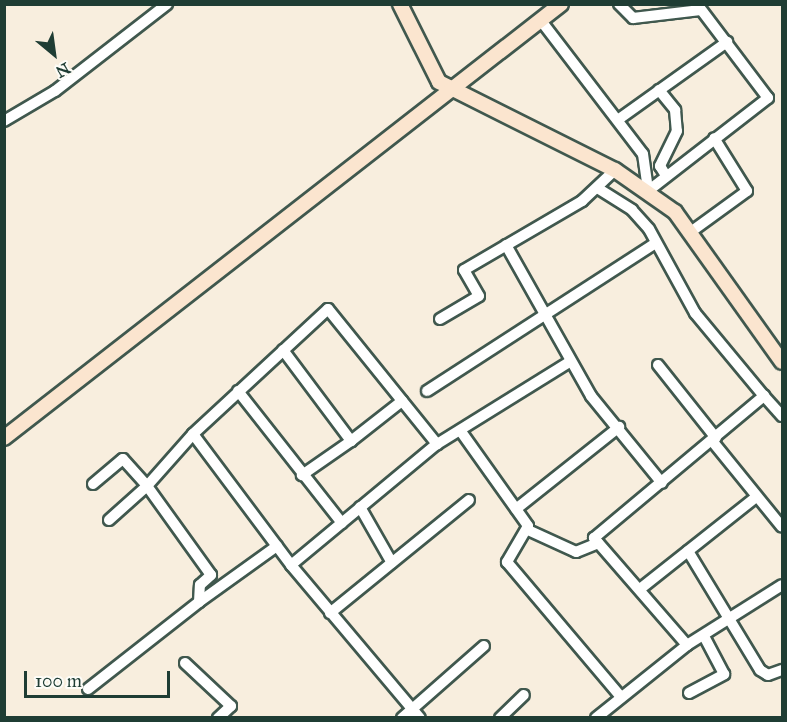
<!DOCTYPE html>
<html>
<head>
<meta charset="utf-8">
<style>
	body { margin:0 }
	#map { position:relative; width:787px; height:722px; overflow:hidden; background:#f8eede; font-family:"IM FELL Great Primer",serif }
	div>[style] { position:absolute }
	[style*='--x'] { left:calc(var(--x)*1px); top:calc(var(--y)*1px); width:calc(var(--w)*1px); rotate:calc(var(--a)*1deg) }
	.roads { filter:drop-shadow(2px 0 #40584e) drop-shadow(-2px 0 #40584e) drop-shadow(0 2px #40584e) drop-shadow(0 -2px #40584e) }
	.street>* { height:10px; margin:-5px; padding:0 5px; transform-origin:5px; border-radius:5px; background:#fff }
	.secondary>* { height:14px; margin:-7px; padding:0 7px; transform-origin:7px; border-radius:7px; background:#fbe5cf }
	span { translate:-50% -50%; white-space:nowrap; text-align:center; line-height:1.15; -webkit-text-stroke:4.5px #fdfcf7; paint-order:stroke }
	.frame { position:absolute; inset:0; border:6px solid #1f3d34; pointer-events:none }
	.north { position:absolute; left:24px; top:24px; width:60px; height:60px; -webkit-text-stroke:4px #fdfcf7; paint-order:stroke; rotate:151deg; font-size:16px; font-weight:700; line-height:24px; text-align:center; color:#1f3d34 }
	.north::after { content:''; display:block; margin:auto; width:21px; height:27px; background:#1f3d34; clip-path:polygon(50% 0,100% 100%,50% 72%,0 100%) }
	.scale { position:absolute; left:24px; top:671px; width:146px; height:27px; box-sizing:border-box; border:3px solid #1f3d34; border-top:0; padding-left:8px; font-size:18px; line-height:21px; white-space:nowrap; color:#1f3d34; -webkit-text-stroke:4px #fdfcf7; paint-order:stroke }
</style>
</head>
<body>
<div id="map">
	<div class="roads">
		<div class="street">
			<i style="--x:619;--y:4;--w:20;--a:45"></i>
			<i style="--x:633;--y:18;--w:68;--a:-6.7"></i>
			<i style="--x:542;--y:22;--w:166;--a:52.6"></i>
			<i style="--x:643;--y:154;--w:37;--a:82"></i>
			<i style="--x:659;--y:90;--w:26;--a:51"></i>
			<i style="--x:675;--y:110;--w:21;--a:85"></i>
			<i style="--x:677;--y:131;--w:39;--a:116"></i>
			<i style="--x:660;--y:166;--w:9;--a:58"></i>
			<i style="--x:619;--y:119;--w:133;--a:-35.5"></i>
			<i style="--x:4;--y:121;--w:59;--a:-30.5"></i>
			<i style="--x:55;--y:91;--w:142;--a:-37.8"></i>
			<i style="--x:599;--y:189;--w:39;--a:32"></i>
			<i style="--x:632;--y:210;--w:25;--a:48"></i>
			<i style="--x:649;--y:229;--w:96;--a:61.3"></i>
			<i style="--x:695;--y:313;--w:108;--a:50.3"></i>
			<i style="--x:648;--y:191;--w:152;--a:-37.8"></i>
			<i style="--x:768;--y:98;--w:118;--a:-127.1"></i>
			<i style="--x:692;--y:231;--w:68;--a:-36"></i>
			<i style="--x:747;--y:191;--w:62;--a:-121.9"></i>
			<i style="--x:506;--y:245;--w:173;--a:60.6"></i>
			<i style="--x:591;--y:396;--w:112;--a:50.8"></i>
			<i style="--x:440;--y:319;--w:45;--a:-30.5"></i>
			<i style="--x:479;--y:296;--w:30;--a:-120"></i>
			<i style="--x:464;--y:270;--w:137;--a:-30.3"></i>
			<i style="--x:582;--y:201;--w:45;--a:-43.2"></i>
			<i style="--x:283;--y:350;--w:114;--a:53.2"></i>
			<i style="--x:351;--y:441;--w:60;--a:145.2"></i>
			<i style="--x:658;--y:365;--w:93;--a:51.5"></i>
			<i style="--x:238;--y:391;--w:168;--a:51.8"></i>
			<i style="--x:427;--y:391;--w:269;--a:-32.9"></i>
			<i style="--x:462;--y:433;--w:114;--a:54.6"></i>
			<i style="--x:528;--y:526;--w:42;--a:120.3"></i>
			<i style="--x:507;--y:562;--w:177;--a:49.8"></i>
			<i style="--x:193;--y:434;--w:164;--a:53.2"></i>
			<i style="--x:291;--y:565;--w:200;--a:49.9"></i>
			<i style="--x:351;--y:441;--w:65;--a:-38.1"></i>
			<i style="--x:713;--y:442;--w:109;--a:50.9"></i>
			<i style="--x:93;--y:484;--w:39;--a:-40"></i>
			<i style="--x:123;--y:459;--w:36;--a:48"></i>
			<i style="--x:147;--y:486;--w:51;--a:138.2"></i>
			<i style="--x:360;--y:507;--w:64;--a:60.3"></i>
			<i style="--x:516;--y:509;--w:132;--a:-38.5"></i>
			<i style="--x:528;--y:530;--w:53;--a:24.6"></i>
			<i style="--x:576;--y:552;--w:24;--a:-22"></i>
			<i style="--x:688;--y:551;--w:139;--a:58.8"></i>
			<i style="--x:760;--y:670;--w:9;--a:32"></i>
			<i style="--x:768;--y:675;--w:15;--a:-20"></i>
			<i style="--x:291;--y:565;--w:190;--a:-39.7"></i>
			<i style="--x:437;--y:444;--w:155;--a:-31.8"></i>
			<i style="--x:640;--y:589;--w:148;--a:-38.4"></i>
			<i style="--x:199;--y:602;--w:96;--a:-35.7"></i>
			<i style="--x:330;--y:613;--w:179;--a:-39.1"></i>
			<i style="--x:687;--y:645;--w:112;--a:-32.3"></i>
			<i style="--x:185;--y:663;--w:63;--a:43.1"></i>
			<i style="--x:231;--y:706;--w:18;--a:137"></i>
			<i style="--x:88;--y:689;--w:141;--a:-38.1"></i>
			<i style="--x:199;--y:602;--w:17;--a:-87"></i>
			<i style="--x:200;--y:585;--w:15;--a:-42"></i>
			<i style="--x:211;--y:575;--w:110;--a:-125.7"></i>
			<i style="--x:147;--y:486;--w:69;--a:-48.5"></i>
			<i style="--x:193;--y:434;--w:184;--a:-42.8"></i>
			<i style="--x:328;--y:309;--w:174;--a:51.1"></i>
			<i style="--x:689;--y:693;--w:40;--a:-28"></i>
			<i style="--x:724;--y:674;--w:43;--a:-117.8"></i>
			<i style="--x:402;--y:718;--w:109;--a:-41.3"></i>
			<i style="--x:500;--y:718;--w:33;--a:-44"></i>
			<i style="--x:596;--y:718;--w:117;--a:-38.7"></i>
			<i style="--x:687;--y:645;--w:142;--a:-131"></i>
			<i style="--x:594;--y:538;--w:222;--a:-39.9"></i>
			<i style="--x:764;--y:396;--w:27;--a:48"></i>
		</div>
		<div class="secondary">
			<i style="--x:400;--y:4;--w:87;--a:63.4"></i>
			<i style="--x:439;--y:82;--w:197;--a:26.6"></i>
			<i style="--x:615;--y:170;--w:73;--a:35"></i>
			<i style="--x:675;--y:212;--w:184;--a:54.5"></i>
			<i style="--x:4;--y:438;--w:706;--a:-37.92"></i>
		</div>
	</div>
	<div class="frame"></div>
	<div class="north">N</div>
	<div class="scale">100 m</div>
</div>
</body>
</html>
